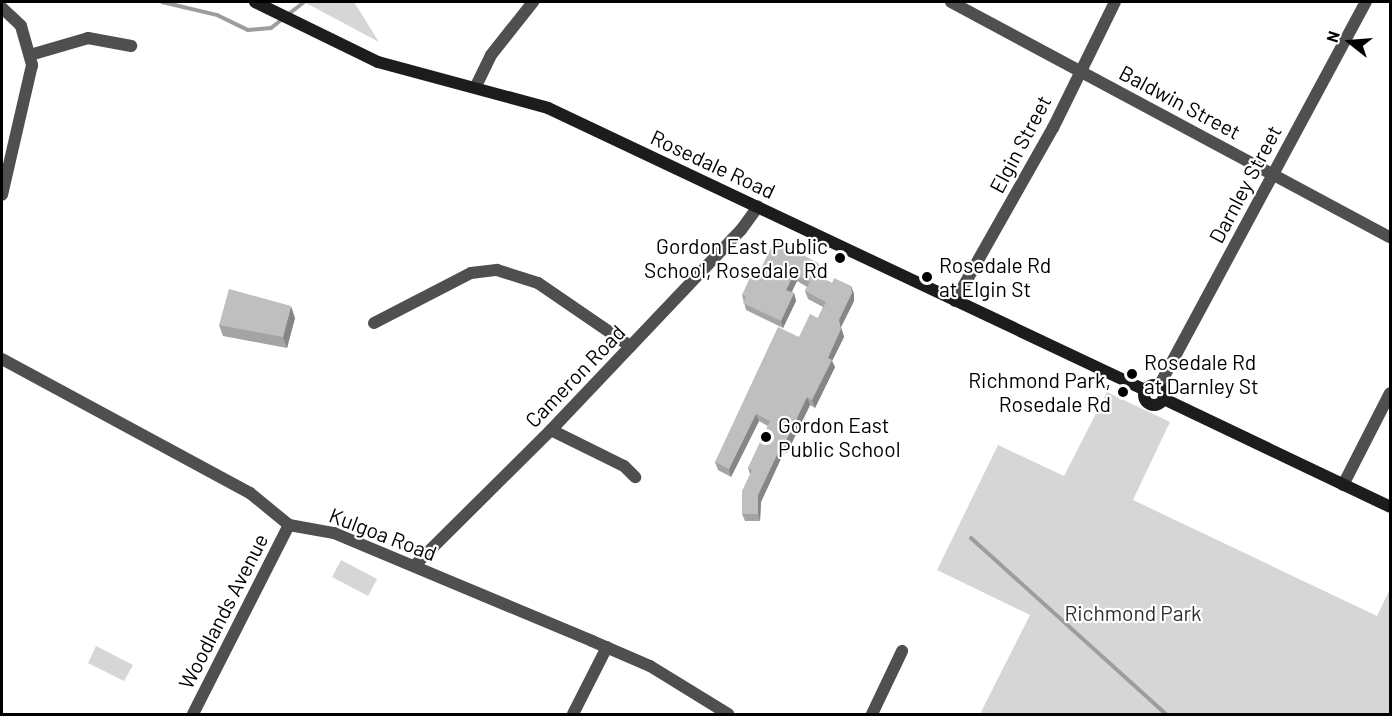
<!DOCTYPE html>
<html>
<head>
<meta charset="utf-8">
<style>
	body { margin:0 }
	#map { position:relative; width:1392px; height:716px; overflow:hidden; background:#fff; font-family:Barlow,sans-serif }
	div>[style] { position:absolute }
	[style*='--x'] { left:calc(var(--x)*1px); top:calc(var(--y)*1px); width:calc(var(--w)*1px); rotate:calc(var(--a)*1deg) }
	.green>* { inset:0; background:#d6d6d6 }
	.stream>* { height:4px; margin:-2px; padding:0 2px; transform-origin:2px; border-radius:2px; background:#9d9d9d }
	.street>* { height:12px; margin:-6px; padding:0 6px; transform-origin:6px; border-radius:6px; background:#4f4f4f }
	.secondary>* { height:12px; margin:-6px; padding:0 6px; transform-origin:6px; border-radius:6px; background:#1c1c1c }
	.secondary>.ring { margin:-6px; padding:0; box-sizing:content-box; background:none; border:12px solid #1c1c1c; border-radius:50% }
	.wall>* { inset:0; background:#a4a4a4 }
	.shaded-wall>* { inset:0; background:#868686 }
	.building>* { inset:0; background:#bfbfbf }
	.dots>* { width:16px; height:16px; translate:-50% -50%; box-sizing:border-box; border:3px solid #fff; border-radius:50% }
	span { translate:-50% -50%; white-space:nowrap; text-align:center; line-height:1.15; -webkit-text-stroke:4.5px #fff; paint-order:stroke }
	.street-label { font-size:21px; color:#000 }
	.poi-label { font-size:21px; color:#000 }
	.right { translate:-100% -50%; text-align:right }
	.left { translate:0 -50%; text-align:left }
	.park-label { font-size:21px; color:#2d2d2d }
	.frame { position:absolute; inset:0; border:3px solid #000; pointer-events:none }
	.north { position:absolute; left:1320px; top:12px; width:60px; height:60px; -webkit-text-stroke:4px #fff; paint-order:stroke; rotate:287deg; font-size:16px; font-weight:700; line-height:24px; text-align:center; color:#000 }
	.north::after { content:''; display:block; margin:auto; width:21px; height:27px; background:#000; clip-path:polygon(50% 0,100% 100%,50% 72%,0 100%) }
</style>
</head>
<body>
<div id="map">
	<div class="green">
		<i style="clip-path:polygon(304px 2px,354px 2px,379px 42px)"></i>
		<i style="clip-path:polygon(1107px 392px,1170px 422px,1133px 500px,1377px 616px,1390px 589px,1390px 714px,980px 714px,1030px 615px,937px 570px,998px 445px,1064px 476px)"></i>
		<i style="clip-path:polygon(341px 560px,377px 579px,368px 596px,332px 577px)"></i>
		<i style="clip-path:polygon(96px 646px,133px 665px,124px 681px,88px 663px)"></i>
	</div>
	<div class="stream">
		<i style="--x:162;--y:2;--w:57;--a:13.3"></i>
		<i style="--x:217;--y:15;--w:34;--a:26"></i>
		<i style="--x:248;--y:30;--w:23;--a:-5"></i>
		<i style="--x:271;--y:28;--w:42;--a:-38.2"></i>
		<i style="--x:971;--y:538;--w:263;--a:42.1"></i>
	</div>
	<div class="street">
		<i style="--x:951;--y:2;--w:498;--a:28.2"></i>
		<i style="--x:2;--y:8;--w:26;--a:43"></i>
		<i style="--x:21;--y:26;--w:41;--a:74.2"></i>
		<i style="--x:32;--y:65;--w:133;--a:103"></i>
		<i style="--x:30;--y:55;--w:60;--a:-16.3"></i>
		<i style="--x:88;--y:38;--w:44;--a:10.5"></i>
		<i style="--x:476;--y:86;--w:34;--a:-64"></i>
		<i style="--x:491;--y:55;--w:68;--a:-51.6"></i>
		<i style="--x:955;--y:301;--w:199;--a:-60.5"></i>
		<i style="--x:1053;--y:128;--w:140;--a:-63.8"></i>
		<i style="--x:374;--y:323;--w:109;--a:-27.3"></i>
		<i style="--x:471;--y:273;--w:26;--a:-7"></i>
		<i style="--x:497;--y:270;--w:43;--a:17.6"></i>
		<i style="--x:538;--y:283;--w:112;--a:34.4"></i>
		<i style="--x:2;--y:359;--w:282;--a:28.4"></i>
		<i style="--x:250;--y:493;--w:50;--a:39.4"></i>
		<i style="--x:289;--y:525;--w:46;--a:10.1"></i>
		<i style="--x:334;--y:533;--w:280;--a:22.7"></i>
		<i style="--x:592;--y:641;--w:63;--a:23.3"></i>
		<i style="--x:650;--y:666;--w:92;--a:31.6"></i>
		<i style="--x:1159;--y:386;--w:436;--a:-61.7"></i>
		<i style="--x:551;--y:430;--w:81;--a:26.3"></i>
		<i style="--x:624;--y:466;--w:16;--a:45"></i>
		<i style="--x:1343;--y:485;--w:103;--a:-62.9"></i>
		<i style="--x:414;--y:566;--w:193;--a:-44.8"></i>
		<i style="--x:551;--y:430;--w:276;--a:-46.5"></i>
		<i style="--x:741;--y:230;--w:29;--a:-54"></i>
		<i style="--x:193;--y:714;--w:212;--a:-63.1"></i>
		<i style="--x:573;--y:714;--w:75;--a:-63.1"></i>
		<i style="--x:872;--y:714;--w:70;--a:-64.5"></i>
	</div>
	<div class="secondary">
		<i style="--x:255;--y:2;--w:137;--a:26"></i>
		<i style="--x:378;--y:62;--w:176;--a:15.1"></i>
		<i style="--x:548;--y:108;--w:660;--a:25.28"></i>
		<i class="ring" style="left:1144px;top:385px;width:8px;height:8px"></i>
		<i style="--x:1164;--y:399;--w:250;--a:25.5"></i>
	</div>
	<div class="wall">
		<i style="clip-path:polygon(820px 271px,818px 276px,832px 283px,851px 286px,854px 294px,854px 301px,841px 327px,844px 337px,832px 361px,835px 367px,815px 408px,810px 405px,787px 453px,784px 452px,761px 502px,760px 521px,745px 521px,742px 514px,750px 474px,748px 468px,768px 426px,759px 421px,731px 477px,718px 470px,715px 462px,799px 337px,818px 318px,823px 307px,808px 299px,805px 291px,807px 287px,797px 281px,792px 292px,794px 293px,796px 301px,783px 328px,746px 310px,742px 295px,756px 275px)"></i>
		<i style="clip-path:polygon(295px 318px,287px 348px,223px 336px,219px 325px)"></i>
	</div>
	<div class="shaded-wall">
		<i style="clip-path:polygon(818px 263px,820px 271px,816px 281px,813px 273px)"></i>
		<i style="clip-path:polygon(794px 274px,797px 281px,789px 297px,786px 290px)"></i>
		<i style="clip-path:polygon(851px 286px,854px 294px,854px 301px,841px 327px,844px 337px,832px 361px,835px 367px,815px 408px,812px 400px,828px 358px,839px 320px)"></i>
		<i style="clip-path:polygon(794px 293px,796px 301px,783px 328px,781px 321px)"></i>
		<i style="clip-path:polygon(291px 306px,295px 318px,287px 348px,283px 337px)"></i>
		<i style="clip-path:polygon(807px 397px,810px 405px,787px 453px,784px 445px)"></i>
		<i style="clip-path:polygon(756px 414px,759px 421px,731px 477px,729px 469px)"></i>
		<i style="clip-path:polygon(782px 444px,784px 452px,761px 502px,760px 521px,758px 514px,758px 495px)"></i>
	</div>
	<div class="building">
		<i style="clip-path:polygon(775px 240px,818px 263px,813px 273px,832px 283px,834px 278px,851px 286px,852px 293px,839px 320px,841px 329px,828px 358px,832px 360px,812px 400px,807px 397px,784px 445px,782px 444px,758px 495px,758px 514px,742px 514px,742px 491px,752px 470px,748px 468px,770px 421px,756px 414px,729px 469px,715px 462px,778px 327px,799px 337px,810px 314px,818px 318px,826px 302px,805px 291px,810px 282px,794px 274px,786px 290px,794px 293px,781px 321px,743px 303px,746px 297px,742px 295px,752px 273px,756px 275px,760px 270px)"></i>
		<i style="clip-path:polygon(229px 289px,291px 306px,283px 337px,219px 325px)"></i>
	</div>
	<div class="dots">
		<i style="left:840px;top:258px;background:#000"></i>
		<i style="left:927px;top:277px;background:#000"></i>
		<i style="left:1132px;top:374px;background:#000"></i>
		<i style="left:1123px;top:392px;background:#000"></i>
		<i style="left:766px;top:437px;background:#000"></i>
	</div>
	<div class="street-label">
		<span style="left:1180px;top:102px;rotate:28deg">Baldwin Street</span>
		<span style="left:1020px;top:144px;rotate:-62deg">Elgin Street</span>
		<span style="left:713px;top:164px;rotate:25deg">Rosedale Road</span>
		<span style="left:1245px;top:184px;rotate:-62deg">Darnley Street</span>
		<span style="left:575px;top:376px;rotate:-46deg">Cameron Road</span>
		<span style="left:383px;top:534px;rotate:21deg">Kulgoa Road</span>
		<span style="left:223px;top:611px;rotate:-63deg">Woodlands Avenue</span>
	</div>
	<div class="poi-label">
		<span class="right" style="left:828px;top:258px">Gordon East Public<br>School, Rosedale Rd</span>
		<span class="left" style="left:939px;top:277px">Rosedale Rd<br>at Elgin St</span>
		<span class="left" style="left:1144px;top:374px">Rosedale Rd<br>at Darnley St</span>
		<span class="right" style="left:1111px;top:392px">Richmond Park,<br>Rosedale Rd</span>
		<span class="left" style="left:778px;top:437px">Gordon East<br>Public School</span>
	</div>
	<div class="park-label">
		<span style="left:1133px;top:613px">Richmond Park</span>
	</div>
	<div class="frame"></div>
	<div class="north">N</div>
</div>
</body>
</html>
